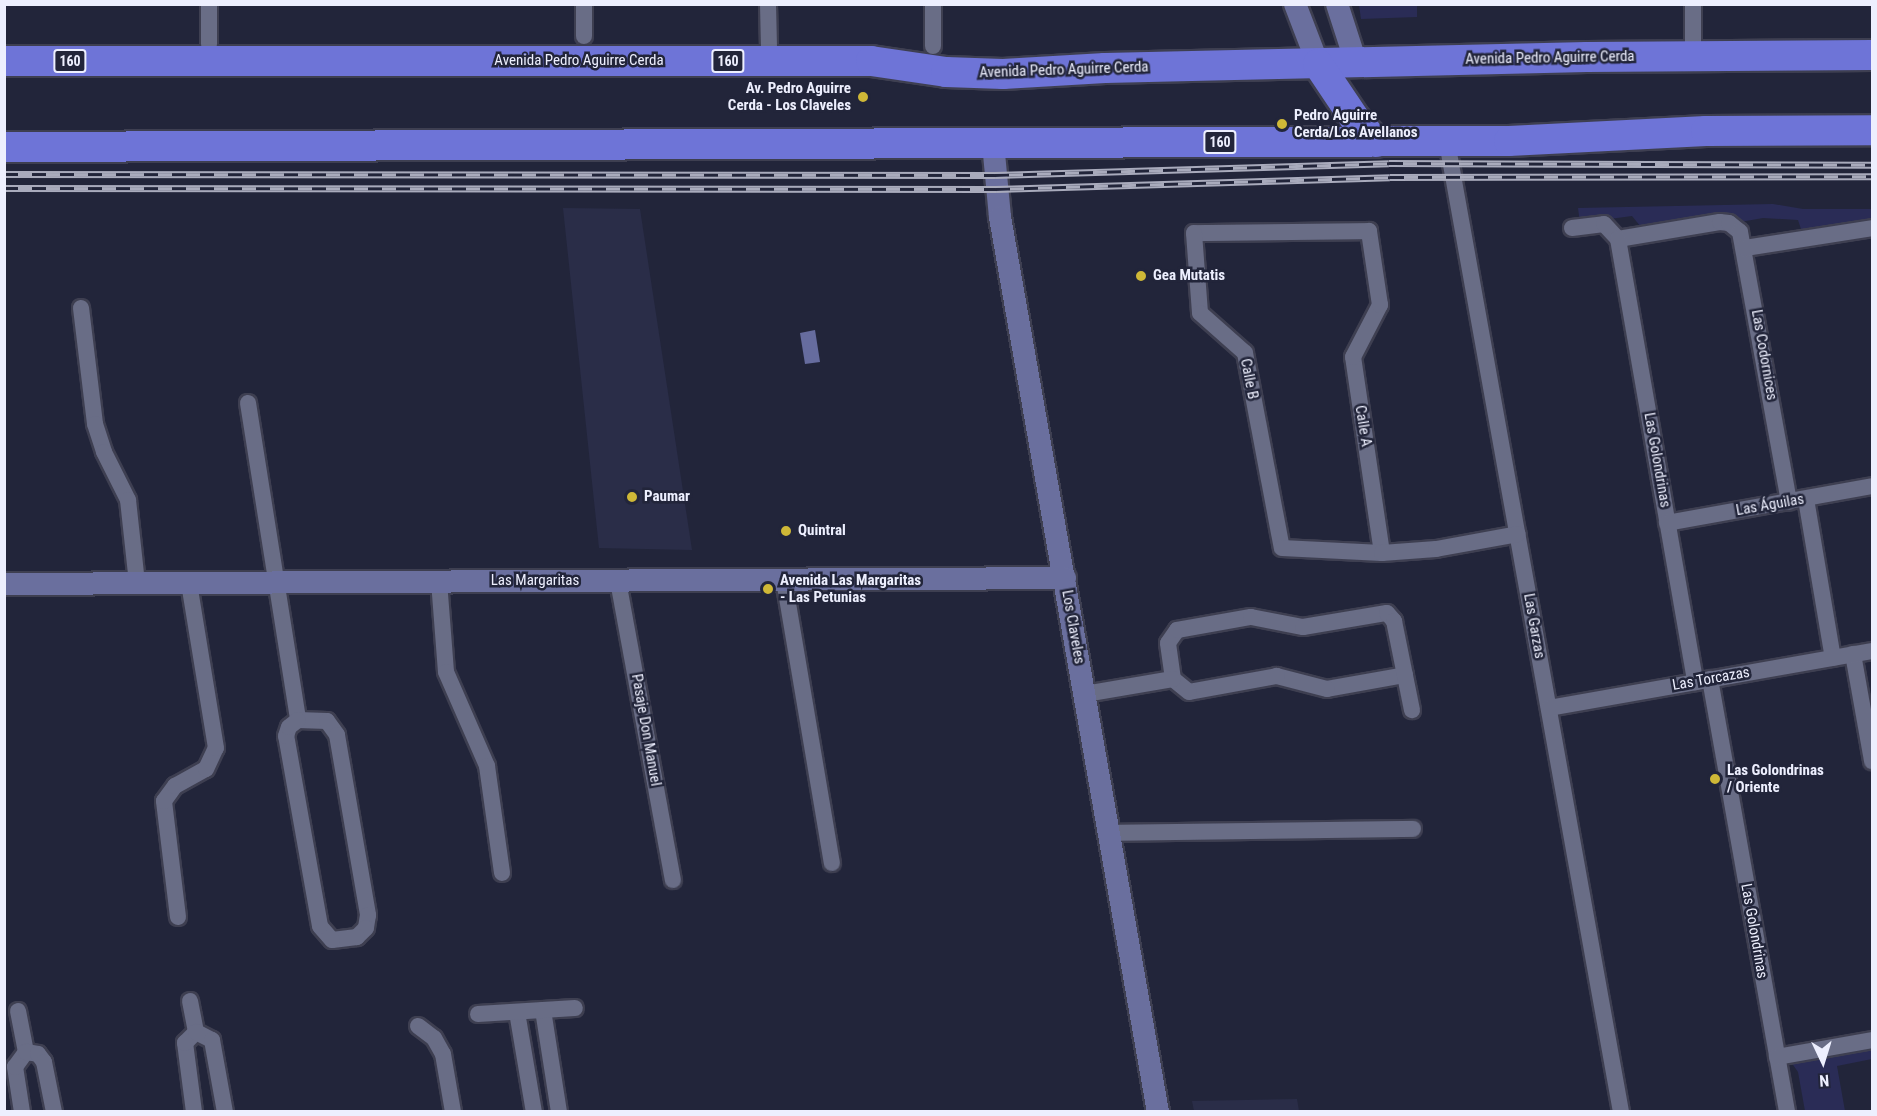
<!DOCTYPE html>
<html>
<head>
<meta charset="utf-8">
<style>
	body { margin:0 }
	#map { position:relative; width:1877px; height:1116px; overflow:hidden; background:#22253a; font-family:"Roboto Condensed",sans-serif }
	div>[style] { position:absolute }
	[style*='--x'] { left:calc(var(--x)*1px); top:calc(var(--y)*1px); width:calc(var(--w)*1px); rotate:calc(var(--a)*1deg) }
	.built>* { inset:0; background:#2a2d48 }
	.green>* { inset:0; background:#2a2c56 }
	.water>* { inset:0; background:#666c9e }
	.roads { filter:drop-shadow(2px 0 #3e3f51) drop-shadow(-2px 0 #3e3f51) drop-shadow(0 2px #3e3f51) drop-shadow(0 -2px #3e3f51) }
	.street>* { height:16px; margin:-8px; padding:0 8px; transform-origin:8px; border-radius:8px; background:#696d86 }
	.secondary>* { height:22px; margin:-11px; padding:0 11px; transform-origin:11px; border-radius:11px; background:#6a6f9e }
	.highway>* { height:30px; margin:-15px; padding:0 15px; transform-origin:15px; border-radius:15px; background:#6e74d7 }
	.rail>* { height:7px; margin-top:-3.5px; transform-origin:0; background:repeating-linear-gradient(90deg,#22253a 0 14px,#a9abbc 0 28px); box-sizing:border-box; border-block:2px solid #a9abbc }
	.dots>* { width:16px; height:16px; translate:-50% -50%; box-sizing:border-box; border:3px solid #22253a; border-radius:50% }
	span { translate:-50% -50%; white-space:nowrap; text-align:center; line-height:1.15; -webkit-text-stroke:5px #22253a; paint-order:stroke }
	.shield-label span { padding:2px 4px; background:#22253a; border:2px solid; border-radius:4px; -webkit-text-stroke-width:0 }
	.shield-label { font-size:14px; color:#edeffe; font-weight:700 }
	.street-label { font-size:15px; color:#edeffe }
	.poi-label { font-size:15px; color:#edeffe; font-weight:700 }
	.right { translate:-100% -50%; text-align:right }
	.left { translate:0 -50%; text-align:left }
	.frame { position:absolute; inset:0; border:6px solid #edeffe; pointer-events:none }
	.north { position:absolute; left:1793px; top:1032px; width:60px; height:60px; -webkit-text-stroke:4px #22253a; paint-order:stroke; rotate:176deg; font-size:16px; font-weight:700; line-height:24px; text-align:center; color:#edeffe }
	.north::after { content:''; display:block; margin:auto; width:21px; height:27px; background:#edeffe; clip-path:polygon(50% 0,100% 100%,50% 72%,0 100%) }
</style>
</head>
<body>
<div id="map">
	<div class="built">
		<i style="clip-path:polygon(563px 208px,640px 209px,692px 550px,599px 548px)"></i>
		<i style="clip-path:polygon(1297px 1099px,1299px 1111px,1194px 1111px,1192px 1101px)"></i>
	</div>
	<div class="green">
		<i style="clip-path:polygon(1359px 5px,1417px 5px,1417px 17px,1361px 19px)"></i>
		<i style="clip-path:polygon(1773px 204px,1803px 209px,1872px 209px,1872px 233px,1804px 238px,1798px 220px,1763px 218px,1650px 238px,1632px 216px,1580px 223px,1578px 208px)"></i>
		<i style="clip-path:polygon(1872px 1048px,1872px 1059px,1837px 1066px,1845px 1111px,1805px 1111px,1798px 1072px,1791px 1062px)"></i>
	</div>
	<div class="water">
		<i style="clip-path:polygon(815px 330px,820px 362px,805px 364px,800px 333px)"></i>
	</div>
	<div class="roads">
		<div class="street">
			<i style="--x:209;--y:4;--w:40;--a:90"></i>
			<i style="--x:768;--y:4;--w:44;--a:88.7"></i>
			<i style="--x:584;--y:36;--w:32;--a:-90"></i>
			<i style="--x:933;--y:46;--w:42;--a:-90"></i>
			<i style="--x:1693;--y:56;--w:52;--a:-90"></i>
			<i style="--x:1447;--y:142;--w:985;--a:79.83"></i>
			<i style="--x:1572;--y:228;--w:32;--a:-7"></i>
			<i style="--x:1604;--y:224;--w:21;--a:47"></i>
			<i style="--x:1618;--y:239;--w:103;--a:-9.5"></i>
			<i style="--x:1720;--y:222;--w:9;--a:6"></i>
			<i style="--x:1729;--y:223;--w:14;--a:39"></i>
			<i style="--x:1740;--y:232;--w:274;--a:79.7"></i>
			<i style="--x:1618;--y:239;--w:450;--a:80.1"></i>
			<i style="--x:1745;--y:248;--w:129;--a:-8.9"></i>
			<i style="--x:81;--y:308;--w:117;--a:83.1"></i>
			<i style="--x:95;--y:424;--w:29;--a:72"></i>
			<i style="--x:104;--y:452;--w:54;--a:63.4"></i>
			<i style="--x:128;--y:500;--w:83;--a:83.8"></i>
			<i style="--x:248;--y:403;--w:321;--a:81"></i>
			<i style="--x:1806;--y:499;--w:161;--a:80.4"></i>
			<i style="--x:1667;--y:523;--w:208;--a:-10.2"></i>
			<i style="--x:1382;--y:553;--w:198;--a:-98.4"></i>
			<i style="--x:1353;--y:357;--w:59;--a:-62.6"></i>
			<i style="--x:1380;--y:305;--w:75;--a:-98.5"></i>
			<i style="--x:1369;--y:231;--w:175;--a:179.3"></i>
			<i style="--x:1194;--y:233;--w:80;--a:85.7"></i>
			<i style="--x:1200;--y:313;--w:60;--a:41.6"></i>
			<i style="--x:1245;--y:353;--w:198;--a:79.3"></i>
			<i style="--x:1282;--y:548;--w:100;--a:2.9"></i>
			<i style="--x:1382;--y:553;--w:54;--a:-4.2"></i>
			<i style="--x:1436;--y:549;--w:83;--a:-10.4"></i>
			<i style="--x:784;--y:580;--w:287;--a:80.4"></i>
			<i style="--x:439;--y:581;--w:91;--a:85.6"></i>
			<i style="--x:446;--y:672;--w:103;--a:66.4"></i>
			<i style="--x:487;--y:766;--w:108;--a:82"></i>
			<i style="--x:618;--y:581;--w:304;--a:79.6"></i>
			<i style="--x:1853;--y:654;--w:109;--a:79.9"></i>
			<i style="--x:1405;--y:675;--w:79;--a:169.8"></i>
			<i style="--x:1327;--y:689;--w:52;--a:-165.4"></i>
			<i style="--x:1277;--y:676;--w:89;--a:169.7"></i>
			<i style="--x:1189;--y:692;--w:21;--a:-141"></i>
			<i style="--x:1173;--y:679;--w:36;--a:-98"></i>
			<i style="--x:1168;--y:643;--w:16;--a:-55"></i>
			<i style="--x:1177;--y:630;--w:75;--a:-10"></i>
			<i style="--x:1251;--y:617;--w:53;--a:10.9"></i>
			<i style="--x:1303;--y:627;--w:85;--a:-9.5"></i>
			<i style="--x:1387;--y:613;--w:11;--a:49"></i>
			<i style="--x:1394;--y:621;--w:91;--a:78.6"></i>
			<i style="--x:1710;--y:679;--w:440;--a:79.9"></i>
			<i style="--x:1085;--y:694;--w:89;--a:-9.7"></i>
			<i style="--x:1549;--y:708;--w:328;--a:-10"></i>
			<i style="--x:298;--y:720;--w:29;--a:2"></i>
			<i style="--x:327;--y:721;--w:17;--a:54"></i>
			<i style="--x:337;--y:735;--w:183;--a:80.2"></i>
			<i style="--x:368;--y:915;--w:13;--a:99"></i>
			<i style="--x:366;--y:928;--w:13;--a:135"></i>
			<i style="--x:357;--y:937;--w:25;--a:173"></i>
			<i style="--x:332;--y:940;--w:18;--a:-131"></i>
			<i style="--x:320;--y:926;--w:193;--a:-100.1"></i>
			<i style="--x:286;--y:736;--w:9;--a:-72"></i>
			<i style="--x:289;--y:727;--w:11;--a:-38"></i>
			<i style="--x:1109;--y:833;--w:304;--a:-0.8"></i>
			<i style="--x:178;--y:917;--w:117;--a:-96.9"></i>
			<i style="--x:164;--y:801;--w:19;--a:-54"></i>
			<i style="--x:175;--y:786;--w:35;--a:-29"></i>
			<i style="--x:206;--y:769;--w:23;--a:-65"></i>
			<i style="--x:216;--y:748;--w:167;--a:-99.3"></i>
			<i style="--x:190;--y:1001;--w:32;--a:79"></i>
			<i style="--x:543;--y:1010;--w:103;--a:81.1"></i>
			<i style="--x:18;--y:1011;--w:42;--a:79"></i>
			<i style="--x:517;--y:1012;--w:101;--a:80.4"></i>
			<i style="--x:478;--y:1014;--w:97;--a:-3.5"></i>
			<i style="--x:418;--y:1026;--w:20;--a:37"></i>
			<i style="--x:434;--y:1038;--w:18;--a:61"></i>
			<i style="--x:443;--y:1054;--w:59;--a:80.2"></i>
			<i style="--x:1777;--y:1057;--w:97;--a:-10.1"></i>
			<i style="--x:22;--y:1112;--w:46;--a:-98.8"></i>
			<i style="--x:15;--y:1067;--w:19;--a:-54"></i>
			<i style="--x:26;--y:1052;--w:12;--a:9"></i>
			<i style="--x:38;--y:1054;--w:10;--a:53"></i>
			<i style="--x:44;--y:1062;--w:51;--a:78.7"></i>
			<i style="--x:194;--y:1112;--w:70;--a:-97.4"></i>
			<i style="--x:185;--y:1043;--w:16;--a:-45"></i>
			<i style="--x:196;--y:1032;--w:18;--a:27"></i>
			<i style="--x:212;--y:1040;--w:73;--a:79.8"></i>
		</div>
		<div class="secondary">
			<i style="--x:1295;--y:4;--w:64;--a:69"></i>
			<i style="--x:1337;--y:4;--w:62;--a:72.1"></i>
			<i style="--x:993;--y:143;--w:74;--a:84.6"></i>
			<i style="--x:1000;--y:217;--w:909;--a:79.99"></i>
			<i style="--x:4;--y:584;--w:1061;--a:-0.32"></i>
		</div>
		<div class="highway">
			<i style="--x:4;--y:61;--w:867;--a:0"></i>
			<i style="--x:871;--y:61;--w:76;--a:8.3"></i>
			<i style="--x:946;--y:72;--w:57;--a:2"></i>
			<i style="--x:1003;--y:74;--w:102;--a:-3.4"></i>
			<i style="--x:1105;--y:68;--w:482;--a:-1.3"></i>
			<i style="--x:1587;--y:57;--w:285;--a:-0.4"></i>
			<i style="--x:1318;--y:64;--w:66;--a:56.1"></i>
			<i style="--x:1355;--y:119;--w:31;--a:48"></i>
			<i style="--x:4;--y:147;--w:1505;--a:-0.23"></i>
			<i style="--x:1509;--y:141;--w:197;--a:-2.9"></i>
			<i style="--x:1706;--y:131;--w:166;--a:-0.3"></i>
		</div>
	</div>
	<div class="rail">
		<i style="--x:4;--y:174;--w:991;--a:0.06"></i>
		<i style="--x:995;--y:175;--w:394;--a:-1.7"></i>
		<i style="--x:1389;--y:163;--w:483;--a:0.2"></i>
		<i style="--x:4;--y:188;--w:992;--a:0.06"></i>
		<i style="--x:996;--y:189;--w:394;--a:-1.7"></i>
		<i style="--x:1390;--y:177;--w:482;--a:-0.1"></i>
	</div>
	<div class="dots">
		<i style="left:863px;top:97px;background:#cfb837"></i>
		<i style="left:1282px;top:124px;background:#cfb837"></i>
		<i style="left:1141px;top:276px;background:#cfb837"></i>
		<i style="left:632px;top:497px;background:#cfb837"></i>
		<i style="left:786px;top:531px;background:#cfb837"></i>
		<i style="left:768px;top:589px;background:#cfb837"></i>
		<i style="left:1715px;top:779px;background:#cfb837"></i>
	</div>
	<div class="shield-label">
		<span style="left:70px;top:61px">160</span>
		<span style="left:728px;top:61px">160</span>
		<span style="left:1220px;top:142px">160</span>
	</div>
	<div class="street-label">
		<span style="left:1550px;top:58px;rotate:-1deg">Avenida Pedro Aguirre Cerda</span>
		<span style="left:579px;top:61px">Avenida Pedro Aguirre Cerda</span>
		<span style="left:1064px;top:70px;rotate:-2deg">Avenida Pedro Aguirre Cerda</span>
		<span style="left:1764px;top:355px;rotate:80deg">Las Codornices</span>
		<span style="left:1249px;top:379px;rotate:79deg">Calle B</span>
		<span style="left:1363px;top:426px;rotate:81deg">Calle A</span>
		<span style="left:1657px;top:460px;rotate:80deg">Las Golondrinas</span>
		<span style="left:1770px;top:505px;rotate:-10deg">Las Águilas</span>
		<span style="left:535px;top:581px">Las Margaritas</span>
		<span style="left:1534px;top:626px;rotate:80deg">Las Garzas</span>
		<span style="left:1073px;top:627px;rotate:80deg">Los Claveles</span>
		<span style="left:1711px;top:679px;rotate:-10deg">Las Torcazas</span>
		<span style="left:646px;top:730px;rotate:80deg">Pasaje Don Manuel</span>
		<span style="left:1754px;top:931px;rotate:80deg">Las Golondrinas</span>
	</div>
	<div class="poi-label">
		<span class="right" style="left:851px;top:97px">Av. Pedro Aguirre<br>Cerda - Los Claveles</span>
		<span class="left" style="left:1294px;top:124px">Pedro Aguirre<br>Cerda/Los Avellanos</span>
		<span class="left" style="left:1153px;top:276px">Gea Mutatis</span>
		<span class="left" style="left:644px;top:497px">Paumar</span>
		<span class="left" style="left:798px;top:531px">Quintral</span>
		<span class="left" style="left:780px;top:589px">Avenida Las Margaritas<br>- Las Petunias</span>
		<span class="left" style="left:1727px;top:779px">Las Golondrinas<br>/ Oriente</span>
	</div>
	<div class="frame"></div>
	<div class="north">N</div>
</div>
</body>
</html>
